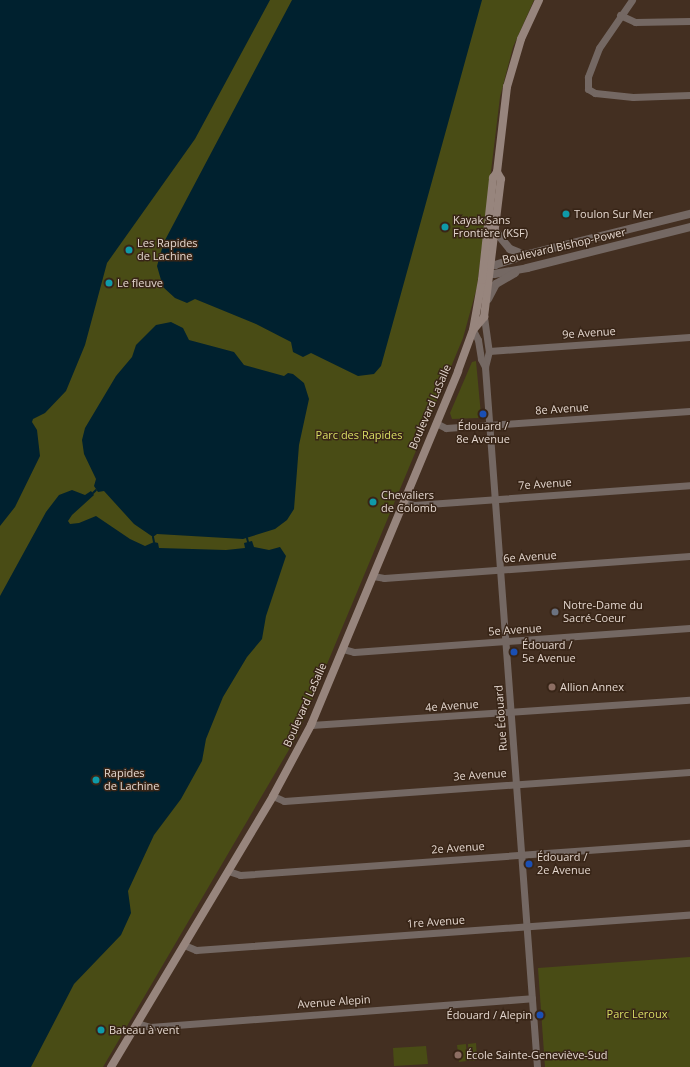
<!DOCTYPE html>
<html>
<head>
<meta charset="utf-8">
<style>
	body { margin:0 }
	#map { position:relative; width:690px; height:1067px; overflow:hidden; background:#432f21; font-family:"Open Sans",sans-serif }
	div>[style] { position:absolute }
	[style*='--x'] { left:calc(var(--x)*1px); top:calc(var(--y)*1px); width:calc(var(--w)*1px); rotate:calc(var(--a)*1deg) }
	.green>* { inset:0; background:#494c15 }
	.water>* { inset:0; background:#00212f }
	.stream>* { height:2px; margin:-1px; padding:0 1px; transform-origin:1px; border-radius:1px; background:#00212f }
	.minor>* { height:7px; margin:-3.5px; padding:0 3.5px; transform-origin:3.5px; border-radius:3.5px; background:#746863 }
	.tertiary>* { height:8px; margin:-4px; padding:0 4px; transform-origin:4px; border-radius:4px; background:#746863 }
	.secondary>* { height:8px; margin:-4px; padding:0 4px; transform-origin:4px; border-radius:4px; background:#97857d }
	.dots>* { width:11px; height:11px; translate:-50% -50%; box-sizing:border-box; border:2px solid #382517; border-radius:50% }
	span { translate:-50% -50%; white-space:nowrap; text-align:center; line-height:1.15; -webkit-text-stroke:3px #382517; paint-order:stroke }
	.poi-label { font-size:11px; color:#e3d6ce }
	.left { translate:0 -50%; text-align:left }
	.right { translate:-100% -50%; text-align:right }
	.street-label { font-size:11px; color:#e3d6ce }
	.park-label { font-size:11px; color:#d9df64 }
</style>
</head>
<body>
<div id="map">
	<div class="green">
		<i style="clip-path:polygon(0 0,534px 0,513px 47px,500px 97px,477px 287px,463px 338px,297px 736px,103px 1067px,0 1067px)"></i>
		<i style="clip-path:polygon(476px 361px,481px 415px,478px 418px,452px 419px,450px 413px,472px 362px)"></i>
		<i style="clip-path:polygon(690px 957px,690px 1067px,545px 1067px,538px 968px)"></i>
		<i style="clip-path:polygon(476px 1043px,477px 1060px,469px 1061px,468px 1044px)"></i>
		<i style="clip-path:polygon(466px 1044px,467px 1061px,459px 1062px,457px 1045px)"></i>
		<i style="clip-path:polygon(426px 1046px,428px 1064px,394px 1066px,393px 1048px)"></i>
	</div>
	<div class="water">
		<i style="clip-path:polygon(0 0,270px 0,195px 139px,107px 263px,85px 345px,66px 391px,45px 413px,33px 419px,32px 422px,37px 430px,40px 456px,15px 507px,0 526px)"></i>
		<i style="clip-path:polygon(292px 0,482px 0,381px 366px,374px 374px,358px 376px,311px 353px,303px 357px,293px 352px,291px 342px,256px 324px,195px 299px,187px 303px,175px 298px,163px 287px,157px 266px,164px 242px)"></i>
		<i style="clip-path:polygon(171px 322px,183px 328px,189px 340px,234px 352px,244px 365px,284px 376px,288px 373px,293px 374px,304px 383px,309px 399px,299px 445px,294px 509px,287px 520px,275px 529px,243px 539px,157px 534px,153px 537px,134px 524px,104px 491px,98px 492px,94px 486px,96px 479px,84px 454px,82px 440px,85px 428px,116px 376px,132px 357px,136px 345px,156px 325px)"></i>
		<i style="clip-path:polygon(72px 490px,85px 495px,91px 491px,94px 495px,72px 515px,68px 521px,70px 524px,79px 523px,96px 516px,130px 539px,145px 546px,154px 542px,158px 543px,159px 548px,226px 550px,245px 548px,244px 543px,252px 541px,254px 547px,269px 550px,280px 547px,286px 556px,266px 616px,262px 639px,247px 657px,223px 697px,206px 739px,202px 761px,181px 799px,154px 835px,128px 891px,131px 913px,121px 935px,74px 984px,31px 1067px,0 1067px,0 596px,46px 512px,59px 495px)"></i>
	</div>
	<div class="stream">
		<i style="--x:93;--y:493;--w:4;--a:-45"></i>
		<i style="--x:153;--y:537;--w:5;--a:79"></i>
		<i style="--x:247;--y:538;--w:4;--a:76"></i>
	</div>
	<div class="minor">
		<i style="--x:632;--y:0;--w:58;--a:124.5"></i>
		<i style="--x:599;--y:48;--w:31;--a:111"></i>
		<i style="--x:588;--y:77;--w:12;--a:90"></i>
		<i style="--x:588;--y:89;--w:8;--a:30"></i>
		<i style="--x:595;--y:93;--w:38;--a:6"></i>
		<i style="--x:633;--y:97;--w:57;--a:-2"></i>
		<i style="--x:620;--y:15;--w:17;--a:25"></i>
		<i style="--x:635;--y:22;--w:55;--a:-1"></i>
		<i style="--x:484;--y:317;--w:34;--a:82"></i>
		<i style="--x:489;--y:351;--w:16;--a:104"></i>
		<i style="--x:485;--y:367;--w:702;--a:85.75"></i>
		<i style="--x:473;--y:330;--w:11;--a:63"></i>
		<i style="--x:478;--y:340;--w:19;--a:81"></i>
		<i style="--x:481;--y:359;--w:9;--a:63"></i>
		<i style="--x:489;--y:351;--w:201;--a:-4"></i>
		<i style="--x:436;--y:423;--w:11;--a:27"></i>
		<i style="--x:446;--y:428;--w:245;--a:-4"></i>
		<i style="--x:403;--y:502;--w:11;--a:15"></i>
		<i style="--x:414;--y:505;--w:277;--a:-4.1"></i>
		<i style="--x:373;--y:576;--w:11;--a:10"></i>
		<i style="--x:384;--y:578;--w:307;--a:-4.1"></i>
		<i style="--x:343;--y:649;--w:11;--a:15"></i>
		<i style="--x:354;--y:652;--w:337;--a:-4.1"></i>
		<i style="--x:311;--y:725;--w:380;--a:-3.8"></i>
		<i style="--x:273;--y:796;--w:12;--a:24"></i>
		<i style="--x:284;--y:801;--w:407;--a:-4.1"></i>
		<i style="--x:228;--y:871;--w:13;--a:18"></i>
		<i style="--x:240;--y:875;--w:451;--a:-4.1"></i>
		<i style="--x:184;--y:945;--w:13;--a:23"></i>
		<i style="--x:196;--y:950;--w:495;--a:-4.1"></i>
		<i style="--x:137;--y:1023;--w:14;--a:17"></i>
		<i style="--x:150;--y:1027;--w:383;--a:-4.3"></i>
	</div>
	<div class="tertiary">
		<i style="--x:496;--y:232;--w:22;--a:51"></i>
		<i style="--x:510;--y:249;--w:16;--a:22"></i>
		<i style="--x:485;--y:264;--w:10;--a:6"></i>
		<i style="--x:495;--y:265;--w:32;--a:-18"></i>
		<i style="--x:525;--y:255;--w:170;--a:-14"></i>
		<i style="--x:483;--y:273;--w:11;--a:5"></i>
		<i style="--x:494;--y:274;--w:34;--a:-10"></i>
		<i style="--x:527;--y:268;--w:168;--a:-14.1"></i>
		<i style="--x:488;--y:299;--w:17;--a:-62"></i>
		<i style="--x:496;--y:284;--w:22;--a:-30"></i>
	</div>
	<div class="secondary">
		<i style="--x:474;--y:329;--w:16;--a:-50"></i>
		<i style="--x:484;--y:317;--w:139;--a:-83"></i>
		<i style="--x:501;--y:179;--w:8;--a:-120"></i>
		<i style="--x:111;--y:1067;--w:316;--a:-59.1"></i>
		<i style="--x:273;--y:796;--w:81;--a:-61.8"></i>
		<i style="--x:311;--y:725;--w:383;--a:-67.4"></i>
		<i style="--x:458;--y:371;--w:44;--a:-69.9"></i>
		<i style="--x:473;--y:330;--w:51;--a:-79.8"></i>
		<i style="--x:482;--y:280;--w:103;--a:-83.8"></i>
		<i style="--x:493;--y:178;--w:7;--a:-56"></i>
		<i style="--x:497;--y:172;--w:86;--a:-83.3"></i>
		<i style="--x:507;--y:87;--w:50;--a:-73.7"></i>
		<i style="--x:521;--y:39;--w:43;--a:-65.2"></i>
	</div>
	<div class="dots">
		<i style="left:566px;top:214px;background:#0f9aa8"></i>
		<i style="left:445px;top:227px;background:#0f9aa8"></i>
		<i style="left:129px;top:250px;background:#0f9aa8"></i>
		<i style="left:109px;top:283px;background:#0f9aa8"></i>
		<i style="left:483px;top:414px;background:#1a4fb4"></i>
		<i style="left:373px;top:502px;background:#0f9aa8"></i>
		<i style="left:555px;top:612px;background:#6b7280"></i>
		<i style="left:514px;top:652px;background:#1a4fb4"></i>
		<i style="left:552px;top:687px;background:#8d6e63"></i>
		<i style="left:96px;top:780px;background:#0f9aa8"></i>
		<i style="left:529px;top:864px;background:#1a4fb4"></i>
		<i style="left:540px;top:1015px;background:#1a4fb4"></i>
		<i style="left:101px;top:1030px;background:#0f9aa8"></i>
		<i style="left:458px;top:1055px;background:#8d6e63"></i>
	</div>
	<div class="poi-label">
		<span class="left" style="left:574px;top:214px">Toulon Sur Mer</span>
		<span class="left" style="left:453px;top:227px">Kayak Sans<br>Frontière (KSF)</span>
		<span class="left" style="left:137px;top:250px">Les Rapides<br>de Lachine</span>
		<span class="left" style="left:117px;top:283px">Le fleuve</span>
		<span style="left:483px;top:433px">Édouard /<br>8e Avenue</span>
		<span class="left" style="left:381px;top:502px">Chevaliers<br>de Colomb</span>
		<span class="left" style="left:563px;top:612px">Notre-Dame du<br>Sacré-Coeur</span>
		<span class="left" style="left:522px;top:652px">Édouard /<br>5e Avenue</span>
		<span class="left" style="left:560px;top:687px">Allion Annex</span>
		<span class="left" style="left:104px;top:780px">Rapides<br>de Lachine</span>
		<span class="left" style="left:537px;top:864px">Édouard /<br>2e Avenue</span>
		<span class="right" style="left:532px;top:1015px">Édouard / Alepin</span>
		<span class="left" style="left:109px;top:1030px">Bateau à vent</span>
		<span class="left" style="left:466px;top:1055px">École Sainte-Geneviève-Sud</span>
	</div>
	<div class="street-label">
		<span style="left:564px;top:246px;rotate:-13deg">Boulevard Bishop-Power</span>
		<span style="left:589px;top:333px;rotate:-4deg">9e Avenue</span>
		<span style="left:430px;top:407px;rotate:-67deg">Boulevard LaSalle</span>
		<span style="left:562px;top:409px;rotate:-4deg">8e Avenue</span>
		<span style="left:545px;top:484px;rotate:-4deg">7e Avenue</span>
		<span style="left:530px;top:557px;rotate:-4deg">6e Avenue</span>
		<span style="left:515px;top:630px;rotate:-4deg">5e Avenue</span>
		<span style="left:305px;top:705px;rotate:-66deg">Boulevard LaSalle</span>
		<span style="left:452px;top:706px;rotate:-4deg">4e Avenue</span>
		<span style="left:501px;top:718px;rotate:-94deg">Rue Édouard</span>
		<span style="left:480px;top:775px;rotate:-4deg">3e Avenue</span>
		<span style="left:458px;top:848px;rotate:-4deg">2e Avenue</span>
		<span style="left:436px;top:922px;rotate:-4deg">1re Avenue</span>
		<span style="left:334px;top:1002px;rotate:-4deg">Avenue Alepin</span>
	</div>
	<div class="park-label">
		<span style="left:359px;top:435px">Parc des Rapides</span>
		<span style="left:637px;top:1014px">Parc Leroux</span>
	</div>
</div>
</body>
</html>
